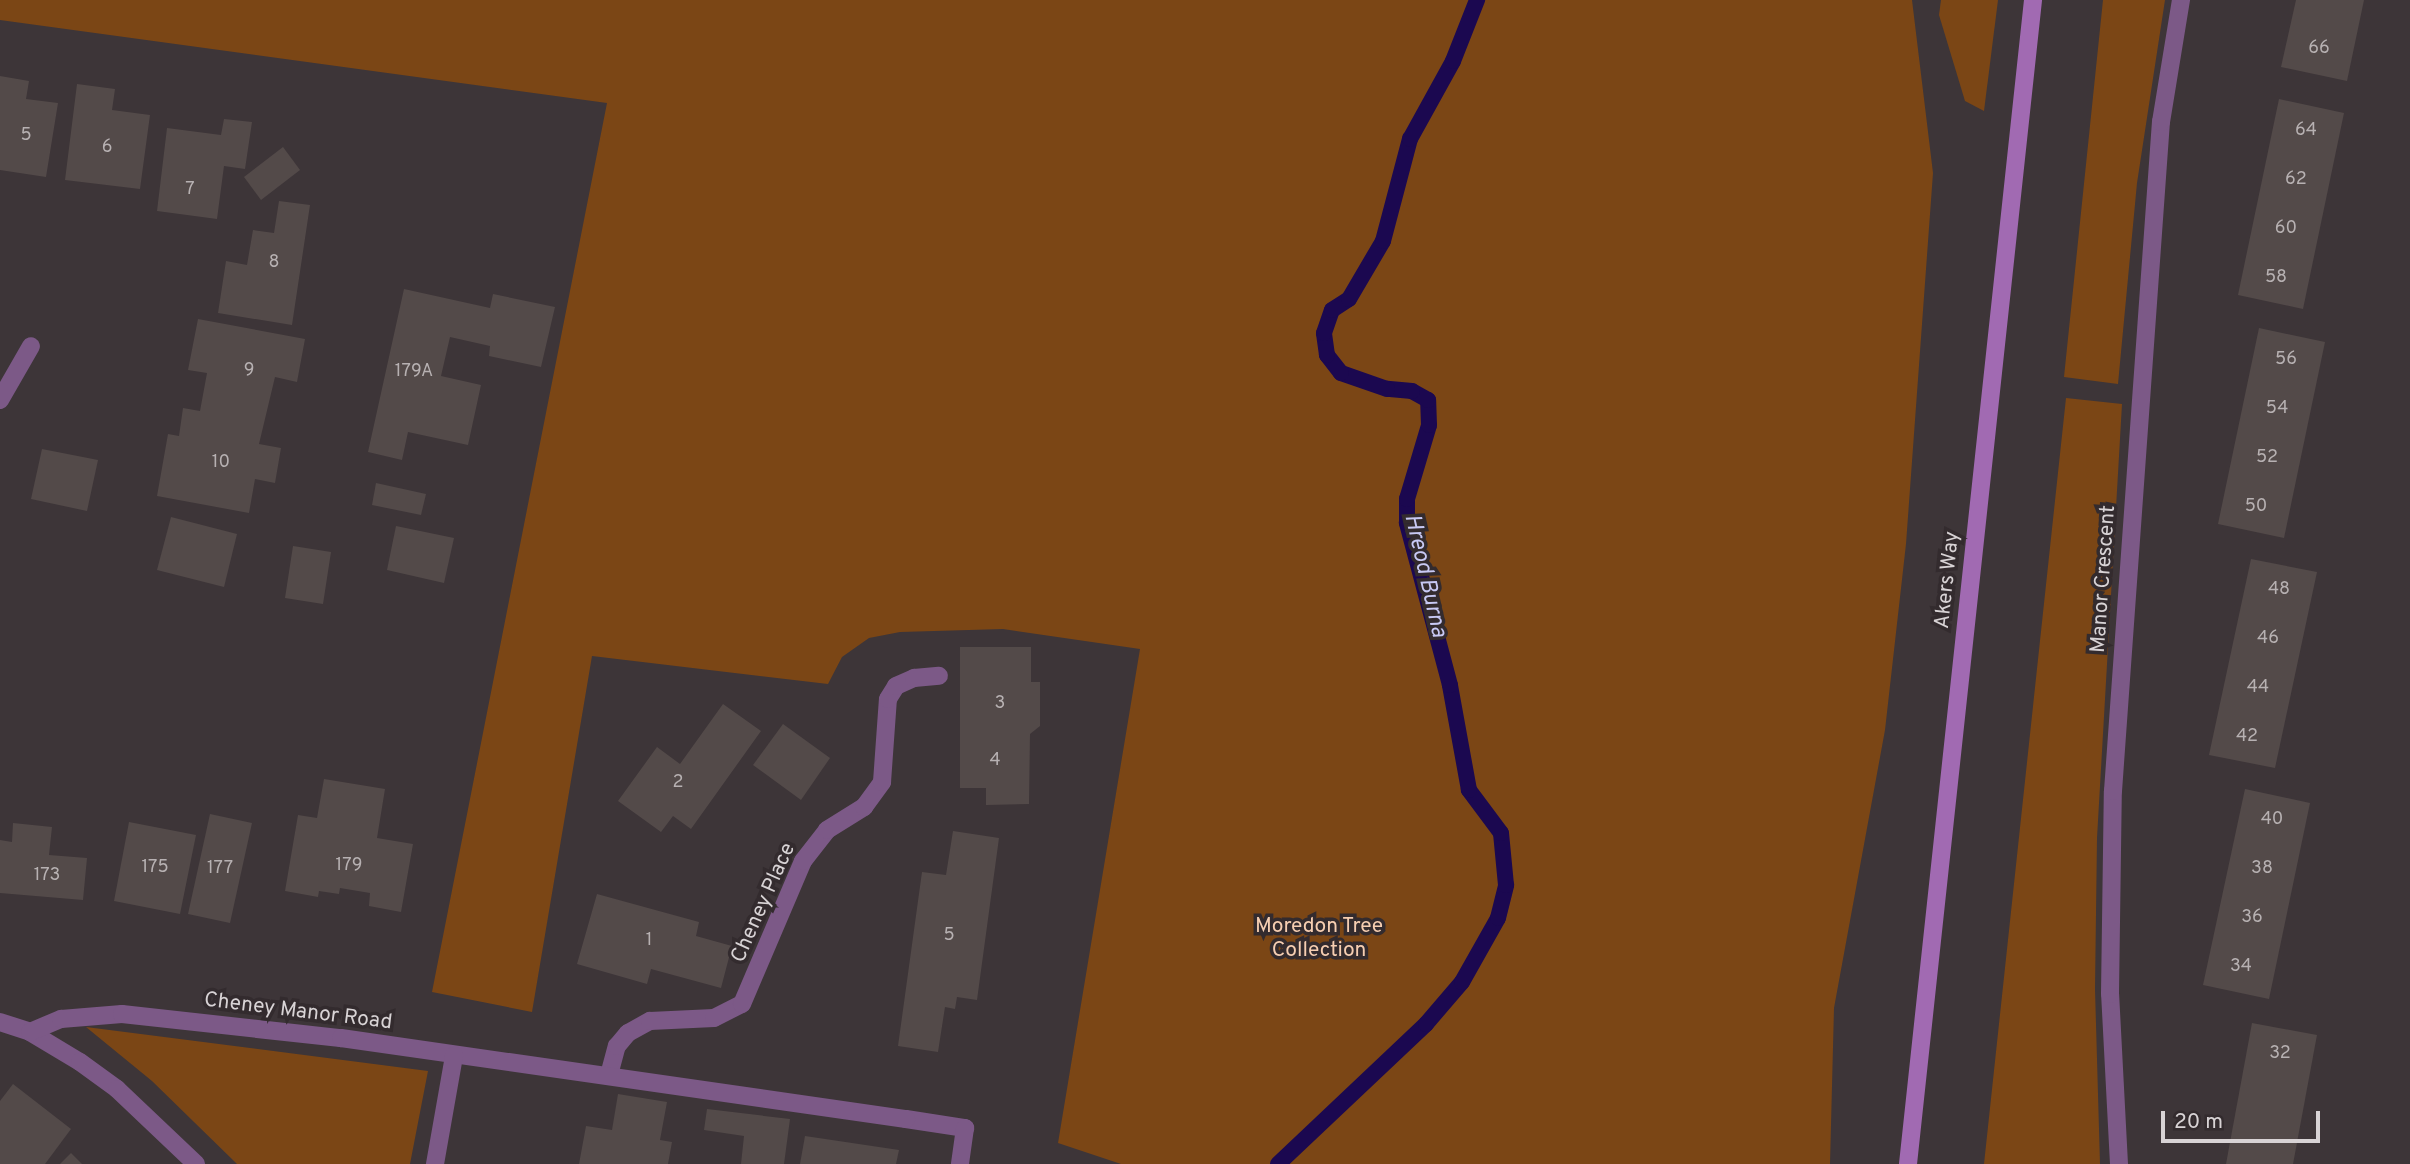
<!DOCTYPE html>
<html>
<head>
<meta charset="utf-8">
<style>
	body { margin:0 }
	#map { position:relative; width:2410px; height:1164px; overflow:hidden; background:#3d3538; font-family:Overpass,sans-serif }
	div>[style] { position:absolute }
	[style*='--x'] { left:calc(var(--x)*1px); top:calc(var(--y)*1px); width:calc(var(--w)*1px); rotate:calc(var(--a)*1deg) }
	.green>* { inset:0; background:#7b4615 }
	.stream>* { height:16px; margin:-8px; padding:0 8px; transform-origin:8px; border-radius:8px; background:#1b0850 }
	.building>* { inset:0; background:#534a49 }
	.lane>* { height:18px; margin:-9px; padding:0 9px; transform-origin:9px; border-radius:9px; background:#7c5987 }
	.street>* { height:18px; margin:-9px; padding:0 9px; transform-origin:9px; border-radius:9px; background:#7c5987 }
	.secondary>* { height:18px; margin:-9px; padding:0 9px; transform-origin:9px; border-radius:9px; background:#a16ab2 }
	span { translate:-50% -50%; white-space:nowrap; text-align:center; line-height:1.15; -webkit-text-stroke:7px #332b2e; paint-order:stroke }
	.number-label { font-size:18px; color:#b7b1b2 }
	.number-label span { -webkit-text-stroke-width:0 }
	.street-label { font-size:21px; color:#d8d3d5 }
	.park-label { font-size:21px; color:#f6ceb1 }
	.water-label { font-size:23px; color:#c8c9f4; font-style:italic }
	.scale { position:absolute; left:2161px; top:1111px; width:159px; height:32px; box-sizing:border-box; border:4px solid #d8d3d5; border-top:0; padding-left:9px; font-size:21px; line-height:24px; white-space:nowrap; color:#d8d3d5; -webkit-text-stroke:5px #332b2e; paint-order:stroke }
</style>
</head>
<body>
<div id="map">
	<div class="green">
		<i style="clip-path:polygon(0 0,1912px 0,1933px 173px,1906px 544px,1885px 730px,1834px 1008px,1830px 1164px,1121px 1164px,1058px 1143px,1140px 649px,1003px 629px,900px 632px,869px 638px,842px 657px,828px 684px,592px 656px,532px 1012px,432px 992px,607px 103px,0 20px)"></i>
		<i style="clip-path:polygon(1941px 0,1998px 0,1984px 111px,1965px 101px,1939px 15px)"></i>
		<i style="clip-path:polygon(2103px 0,2165px 0,2137px 183px,2118px 384px,2064px 377px)"></i>
		<i style="clip-path:polygon(2066px 398px,2122px 404px,2097px 838px,2095px 989px,2100px 1164px,1984px 1164px)"></i>
		<i style="clip-path:polygon(86px 1027px,428px 1071px,410px 1164px,237px 1164px,152px 1081px)"></i>
	</div>
	<div class="stream">
		<i style="--x:1278;--y:1164;--w:204;--a:-43.4"></i>
		<i style="--x:1426;--y:1024;--w:55;--a:-49.4"></i>
		<i style="--x:1462;--y:982;--w:73;--a:-60.6"></i>
		<i style="--x:1498;--y:918;--w:34;--a:-76"></i>
		<i style="--x:1506;--y:885;--w:52;--a:-95.5"></i>
		<i style="--x:1501;--y:833;--w:54;--a:-126.7"></i>
		<i style="--x:1469;--y:790;--w:107;--a:-100.3"></i>
		<i style="--x:1450;--y:685;--w:168;--a:-104.9"></i>
		<i style="--x:1407;--y:523;--w:24;--a:-90"></i>
		<i style="--x:1407;--y:499;--w:77;--a:-73.4"></i>
		<i style="--x:1429;--y:425;--w:25;--a:-92"></i>
		<i style="--x:1428;--y:400;--w:18;--a:-151"></i>
		<i style="--x:1412;--y:391;--w:25;--a:-175"></i>
		<i style="--x:1387;--y:389;--w:49;--a:-160.8"></i>
		<i style="--x:1341;--y:373;--w:23;--a:-128"></i>
		<i style="--x:1327;--y:355;--w:22;--a:-98"></i>
		<i style="--x:1324;--y:333;--w:24;--a:-71"></i>
		<i style="--x:1332;--y:310;--w:20;--a:-33"></i>
		<i style="--x:1349;--y:299;--w:67;--a:-59.6"></i>
		<i style="--x:1383;--y:241;--w:106;--a:-75.2"></i>
		<i style="--x:1410;--y:139;--w:89;--a:-61.1"></i>
		<i style="--x:1453;--y:61;--w:66;--a:-68.5"></i>
	</div>
	<div class="building">
		<i style="clip-path:polygon(2296px 0,2364px 0,2347px 81px,2281px 67px)"></i>
		<i style="clip-path:polygon(0 76px,29px 81px,26px 99px,58px 103px,46px 177px,0 170px)"></i>
		<i style="clip-path:polygon(77px 84px,115px 89px,112px 110px,150px 115px,140px 189px,65px 180px)"></i>
		<i style="clip-path:polygon(2279px 99px,2344px 113px,2303px 309px,2238px 295px)"></i>
		<i style="clip-path:polygon(224px 119px,252px 122px,245px 169px,224px 166px,217px 219px,157px 211px,167px 128px,221px 135px)"></i>
		<i style="clip-path:polygon(283px 147px,300px 170px,261px 200px,244px 177px)"></i>
		<i style="clip-path:polygon(279px 201px,310px 205px,292px 325px,218px 313px,226px 261px,247px 265px,253px 230px,274px 233px)"></i>
		<i style="clip-path:polygon(404px 289px,490px 308px,493px 294px,555px 307px,541px 367px,489px 356px,490px 346px,450px 337px,441px 376px,481px 385px,468px 445px,408px 432px,402px 460px,368px 452px)"></i>
		<i style="clip-path:polygon(198px 319px,305px 339px,297px 382px,275px 377px,259px 444px,281px 448px,275px 483px,255px 479px,249px 513px,157px 496px,168px 434px,179px 436px,183px 408px,200px 411px,207px 373px,188px 370px)"></i>
		<i style="clip-path:polygon(2259px 328px,2325px 342px,2284px 538px,2218px 524px)"></i>
		<i style="clip-path:polygon(42px 449px,98px 460px,87px 511px,31px 499px)"></i>
		<i style="clip-path:polygon(376px 483px,426px 494px,421px 515px,372px 505px)"></i>
		<i style="clip-path:polygon(171px 517px,237px 534px,224px 587px,157px 570px)"></i>
		<i style="clip-path:polygon(396px 526px,454px 538px,444px 583px,387px 570px)"></i>
		<i style="clip-path:polygon(293px 546px,331px 552px,323px 604px,285px 598px)"></i>
		<i style="clip-path:polygon(2251px 559px,2317px 572px,2275px 768px,2209px 755px)"></i>
		<i style="clip-path:polygon(960px 647px,1031px 647px,1031px 682px,1040px 682px,1040px 726px,1030px 734px,1029px 804px,986px 805px,986px 788px,960px 788px)"></i>
		<i style="clip-path:polygon(723px 704px,761px 731px,691px 829px,673px 816px,661px 832px,618px 801px,657px 747px,680px 764px)"></i>
		<i style="clip-path:polygon(783px 724px,830px 758px,801px 800px,753px 765px)"></i>
		<i style="clip-path:polygon(324px 779px,385px 789px,377px 838px,413px 844px,401px 912px,369px 906px,370px 893px,340px 888px,339px 894px,319px 891px,318px 897px,285px 891px,298px 815px,317px 818px)"></i>
		<i style="clip-path:polygon(2245px 789px,2310px 803px,2269px 999px,2203px 985px)"></i>
		<i style="clip-path:polygon(210px 814px,252px 823px,230px 923px,188px 914px)"></i>
		<i style="clip-path:polygon(129px 822px,196px 835px,180px 914px,114px 901px)"></i>
		<i style="clip-path:polygon(13px 823px,52px 827px,49px 855px,87px 858px,83px 900px,0 893px,0 840px,12px 842px)"></i>
		<i style="clip-path:polygon(953px 831px,999px 838px,977px 1000px,957px 997px,955px 1009px,945px 1007px,938px 1052px,898px 1046px,922px 872px,946px 875px)"></i>
		<i style="clip-path:polygon(597px 894px,699px 922px,696px 936px,732px 946px,721px 988px,651px 969px,647px 984px,577px 964px)"></i>
		<i style="clip-path:polygon(2252px 1023px,2317px 1035px,2293px 1164px,2226px 1164px)"></i>
		<i style="clip-path:polygon(13px 1084px,71px 1129px,45px 1164px,0 1164px,0 1101px)"></i>
		<i style="clip-path:polygon(618px 1094px,667px 1102px,660px 1140px,672px 1142px,668px 1164px,579px 1164px,586px 1126px,612px 1130px)"></i>
		<i style="clip-path:polygon(707px 1109px,790px 1119px,784px 1164px,741px 1164px,744px 1136px,704px 1130px)"></i>
		<i style="clip-path:polygon(805px 1136px,899px 1150px,896px 1164px,800px 1164px)"></i>
		<i style="clip-path:polygon(71px 1153px,82px 1164px,60px 1164px)"></i>
	</div>
	<div class="lane">
		<i style="--x:609;--y:1075;--w:30;--a:-75"></i>
		<i style="--x:617;--y:1046;--w:17;--a:-50"></i>
		<i style="--x:628;--y:1033;--w:25;--a:-29"></i>
		<i style="--x:650;--y:1021;--w:64;--a:-2.7"></i>
		<i style="--x:714;--y:1018;--w:31;--a:-27"></i>
		<i style="--x:742;--y:1004;--w:155;--a:-66.9"></i>
		<i style="--x:803;--y:861;--w:39;--a:-52"></i>
		<i style="--x:827;--y:830;--w:44;--a:-31.9"></i>
		<i style="--x:864;--y:807;--w:31;--a:-54"></i>
		<i style="--x:882;--y:782;--w:83;--a:-85.9"></i>
		<i style="--x:888;--y:699;--w:15;--a:-58"></i>
		<i style="--x:896;--y:686;--w:20;--a:-24"></i>
		<i style="--x:914;--y:678;--w:25;--a:-5"></i>
		<i style="--x:906;--y:1119;--w:60;--a:8.7"></i>
		<i style="--x:965;--y:1128;--w:36;--a:98"></i>
	</div>
	<div class="street">
		<i style="--x:0;--y:400;--w:62;--a:-60.1"></i>
		<i style="--x:0;--y:1022;--w:32;--a:18"></i>
		<i style="--x:30;--y:1032;--w:58;--a:31"></i>
		<i style="--x:80;--y:1062;--w:46;--a:36.1"></i>
		<i style="--x:117;--y:1089;--w:109;--a:43.5"></i>
		<i style="--x:30;--y:1032;--w:34;--a:-23"></i>
		<i style="--x:61;--y:1019;--w:61;--a:-4.7"></i>
		<i style="--x:122;--y:1014;--w:220;--a:6.3"></i>
		<i style="--x:341;--y:1038;--w:571;--a:8.16"></i>
		<i style="--x:435;--y:1164;--w:110;--a:-80"></i>
		<i style="--x:2119;--y:1164;--w:170;--a:-93"></i>
		<i style="--x:2110;--y:994;--w:203;--a:-89.2"></i>
		<i style="--x:2113;--y:791;--w:671;--a:-85.9"></i>
		<i style="--x:2161;--y:122;--w:124;--a:-80.7"></i>
	</div>
	<div class="secondary">
		<i style="--x:1908;--y:1164;--w:1171;--a:-83.87"></i>
	</div>
	<div class="number-label">
		<span style="left:2319px;top:49px">66</span>
		<span style="left:2306px;top:131px">64</span>
		<span style="left:26px;top:136px">5</span>
		<span style="left:107px;top:148px">6</span>
		<span style="left:2296px;top:180px">62</span>
		<span style="left:190px;top:190px">7</span>
		<span style="left:2286px;top:229px">60</span>
		<span style="left:274px;top:263px">8</span>
		<span style="left:2276px;top:278px">58</span>
		<span style="left:2286px;top:360px">56</span>
		<span style="left:249px;top:371px">9</span>
		<span style="left:414px;top:372px">179A</span>
		<span style="left:2277px;top:409px">54</span>
		<span style="left:2267px;top:458px">52</span>
		<span style="left:221px;top:463px">10</span>
		<span style="left:2256px;top:507px">50</span>
		<span style="left:2279px;top:590px">48</span>
		<span style="left:2268px;top:639px">46</span>
		<span style="left:2258px;top:688px">44</span>
		<span style="left:1000px;top:704px">3</span>
		<span style="left:2247px;top:737px">42</span>
		<span style="left:995px;top:761px">4</span>
		<span style="left:678px;top:783px">2</span>
		<span style="left:2272px;top:820px">40</span>
		<span style="left:349px;top:866px">179</span>
		<span style="left:155px;top:868px">175</span>
		<span style="left:220px;top:869px">177</span>
		<span style="left:2262px;top:869px">38</span>
		<span style="left:47px;top:876px">173</span>
		<span style="left:2252px;top:918px">36</span>
		<span style="left:949px;top:936px">5</span>
		<span style="left:649px;top:941px">1</span>
		<span style="left:2241px;top:967px">34</span>
		<span style="left:2280px;top:1054px">32</span>
	</div>
	<div class="street-label">
		<span style="left:2104px;top:579px;rotate:-86deg">Manor Crescent</span>
		<span style="left:1948px;top:580px;rotate:-84deg">Akers Way</span>
		<span style="left:764px;top:903px;rotate:-66deg">Cheney Place</span>
		<span style="left:298px;top:1012px;rotate:7deg">Cheney Manor Road</span>
	</div>
	<div class="park-label">
		<span style="left:1319px;top:939px">Moredon Tree<br>Collection</span>
	</div>
	<div class="water-label">
		<span style="left:1424px;top:576px;rotate:77deg">Hreod Burna</span>
	</div>
	<div class="scale">20 m</div>
</div>
</body>
</html>
